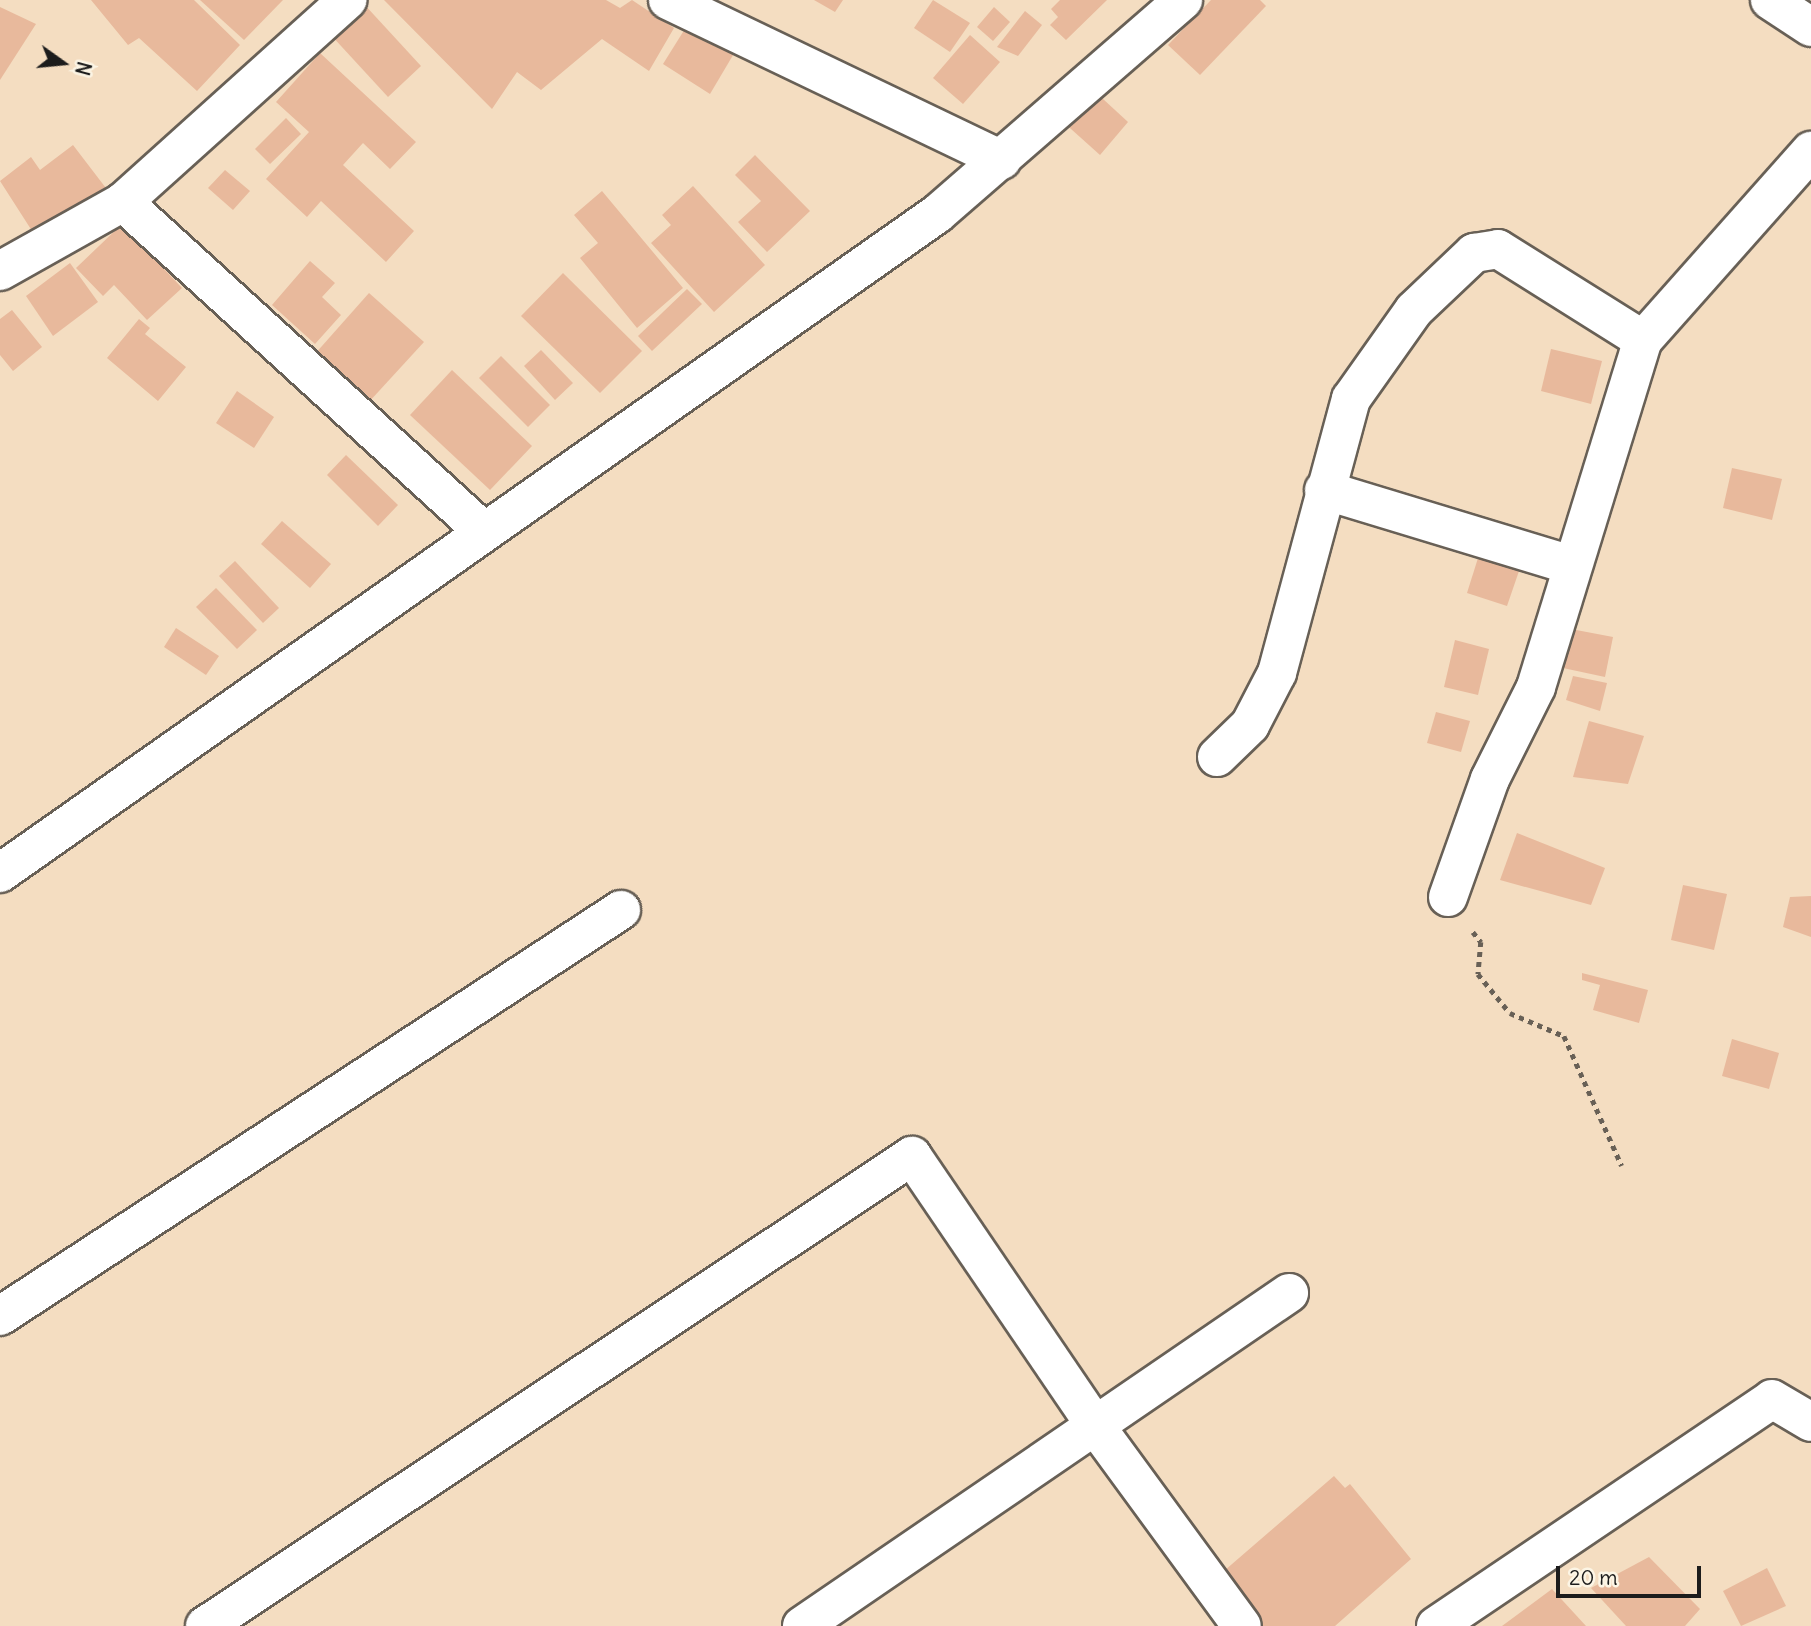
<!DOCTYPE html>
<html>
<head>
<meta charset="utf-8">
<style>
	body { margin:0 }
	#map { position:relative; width:1811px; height:1626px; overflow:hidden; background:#f4ddc1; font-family:Delius,sans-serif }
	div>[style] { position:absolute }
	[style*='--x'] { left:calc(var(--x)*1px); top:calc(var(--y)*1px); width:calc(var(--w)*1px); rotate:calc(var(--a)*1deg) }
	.building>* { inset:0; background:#e8b99c }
	.path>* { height:4.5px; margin-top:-2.25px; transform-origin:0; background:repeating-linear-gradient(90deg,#686056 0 5px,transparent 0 10px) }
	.roads { filter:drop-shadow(2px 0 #686056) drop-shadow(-2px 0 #686056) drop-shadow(0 2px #686056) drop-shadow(0 -2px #686056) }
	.minor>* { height:38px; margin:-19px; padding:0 19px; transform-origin:19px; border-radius:19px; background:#fff }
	span { translate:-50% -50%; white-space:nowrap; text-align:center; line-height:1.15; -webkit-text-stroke:7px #fcf5e5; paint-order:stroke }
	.north { position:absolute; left:28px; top:28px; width:70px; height:70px; -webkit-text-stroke:5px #fcf5e5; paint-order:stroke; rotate:105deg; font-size:19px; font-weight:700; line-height:28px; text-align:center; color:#1c1c1c }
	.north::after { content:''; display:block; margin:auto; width:24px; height:32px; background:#1c1c1c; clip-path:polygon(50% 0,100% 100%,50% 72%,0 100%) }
	.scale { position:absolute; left:1556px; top:1566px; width:145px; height:32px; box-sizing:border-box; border:4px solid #1c1c1c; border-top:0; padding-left:9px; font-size:21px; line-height:24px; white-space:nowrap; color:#1c1c1c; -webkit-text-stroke:5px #fcf5e5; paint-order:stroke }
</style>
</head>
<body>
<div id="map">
	<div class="building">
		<i style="clip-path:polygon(91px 0,194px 0,240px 45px,197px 91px,139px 38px,128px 45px)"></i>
		<i style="clip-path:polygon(200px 0,283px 0,244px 40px)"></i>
		<i style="clip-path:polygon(384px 0,606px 0,620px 8px,632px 0,674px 28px,649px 71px,602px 39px,541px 90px,517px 72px,492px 109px)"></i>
		<i style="clip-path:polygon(814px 0,843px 0,835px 12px)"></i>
		<i style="clip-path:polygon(933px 0,970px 23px,950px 52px,914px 28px)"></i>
		<i style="clip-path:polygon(1060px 0,1107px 0,1066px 40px,1050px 25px,1058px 17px,1051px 9px)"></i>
		<i style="clip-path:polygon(1211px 0,1260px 0,1266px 6px,1200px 75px,1168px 45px)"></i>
		<i style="clip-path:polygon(363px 3px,421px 66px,388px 97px,330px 34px)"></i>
		<i style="clip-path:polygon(0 7px,36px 24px,0 80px)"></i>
		<i style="clip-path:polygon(994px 7px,1010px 22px,993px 41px,977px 27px)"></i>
		<i style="clip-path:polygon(1025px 11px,1042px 25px,1018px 56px,997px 47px)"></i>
		<i style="clip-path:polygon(693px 16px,739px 45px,710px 94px,663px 64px)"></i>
		<i style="clip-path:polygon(970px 35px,1000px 62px,963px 104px,933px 78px)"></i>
		<i style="clip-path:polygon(320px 53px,416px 142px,390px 169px,363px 143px,343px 165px,414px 231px,386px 262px,321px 201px,307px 217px,266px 179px,309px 132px,276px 102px)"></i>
		<i style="clip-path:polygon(1090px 87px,1128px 122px,1100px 155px,1061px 120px)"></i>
		<i style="clip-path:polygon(286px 118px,301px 134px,270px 164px,255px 149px)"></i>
		<i style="clip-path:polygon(73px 145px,112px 196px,72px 228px,61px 213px,34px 234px,0 181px,31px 157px,40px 170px)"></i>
		<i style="clip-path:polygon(755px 155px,810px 211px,767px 252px,738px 222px,761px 201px,735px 175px)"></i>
		<i style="clip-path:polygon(225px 170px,250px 191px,233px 210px,208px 188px)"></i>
		<i style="clip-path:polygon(693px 186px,765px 265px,714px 312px,651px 243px,671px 225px,662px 215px)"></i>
		<i style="clip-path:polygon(602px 191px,683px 288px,637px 328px,580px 258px,598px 243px,574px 215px)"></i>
		<i style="clip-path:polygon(122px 224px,182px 288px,147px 320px,114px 285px,103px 296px,76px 268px)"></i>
		<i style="clip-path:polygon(310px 261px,335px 283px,322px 297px,341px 315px,315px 344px,272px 305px)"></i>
		<i style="clip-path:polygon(70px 263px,98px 302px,53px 336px,26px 296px)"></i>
		<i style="clip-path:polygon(563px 273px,642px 351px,600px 393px,521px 316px)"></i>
		<i style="clip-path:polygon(687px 289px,702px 304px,652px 351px,638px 336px)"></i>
		<i style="clip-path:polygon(369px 293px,424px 342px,368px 403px,314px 355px)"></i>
		<i style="clip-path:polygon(12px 310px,42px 347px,13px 371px,0 355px,0 319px)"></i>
		<i style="clip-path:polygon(139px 319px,150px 328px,145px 334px,186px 367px,158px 401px,107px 358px)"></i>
		<i style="clip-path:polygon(1551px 349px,1602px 361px,1591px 404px,1541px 391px)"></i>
		<i style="clip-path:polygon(541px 350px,573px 383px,555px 400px,524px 366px)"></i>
		<i style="clip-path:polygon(501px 356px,550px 405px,528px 427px,479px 378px)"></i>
		<i style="clip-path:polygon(452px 370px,532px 446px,490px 490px,410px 415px)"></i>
		<i style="clip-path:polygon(237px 391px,274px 417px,254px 448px,216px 423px)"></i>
		<i style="clip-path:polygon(346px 455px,398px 505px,378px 526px,327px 475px)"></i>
		<i style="clip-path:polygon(1732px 468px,1782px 479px,1772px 520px,1723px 508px)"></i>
		<i style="clip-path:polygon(282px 521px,331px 564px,310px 588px,261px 544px)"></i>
		<i style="clip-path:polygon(1478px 558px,1519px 571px,1507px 606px,1467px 593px)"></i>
		<i style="clip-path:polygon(235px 561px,279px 608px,263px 623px,219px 576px)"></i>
		<i style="clip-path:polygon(216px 588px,257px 630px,237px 649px,196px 607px)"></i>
		<i style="clip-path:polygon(176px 628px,219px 656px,206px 675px,164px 647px)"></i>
		<i style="clip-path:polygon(1571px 629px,1613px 637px,1605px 677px,1563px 668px)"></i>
		<i style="clip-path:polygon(1455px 640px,1489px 649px,1478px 695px,1444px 687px)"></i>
		<i style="clip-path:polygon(1573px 676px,1607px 683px,1600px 711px,1566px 700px)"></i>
		<i style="clip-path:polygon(1436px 712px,1470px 721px,1461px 752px,1427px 743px)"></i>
		<i style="clip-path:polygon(1589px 721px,1644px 736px,1628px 784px,1573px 777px)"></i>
		<i style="clip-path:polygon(1517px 833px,1605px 868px,1591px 905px,1500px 880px)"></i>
		<i style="clip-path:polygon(1683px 885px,1727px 894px,1714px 950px,1671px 940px)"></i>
		<i style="clip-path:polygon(1811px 896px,1811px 937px,1783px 927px,1790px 897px)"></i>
		<i style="clip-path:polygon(1582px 973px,1648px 990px,1639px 1023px,1593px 1010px,1600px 985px,1582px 980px)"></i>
		<i style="clip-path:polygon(1732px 1039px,1779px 1053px,1769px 1089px,1722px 1076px)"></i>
		<i style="clip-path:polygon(1334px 1476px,1345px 1488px,1350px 1484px,1411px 1559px,1335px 1626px,1251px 1626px,1217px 1577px)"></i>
		<i style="clip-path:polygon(1649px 1557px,1700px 1609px,1685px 1626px,1626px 1626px,1591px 1588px)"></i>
		<i style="clip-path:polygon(1767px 1568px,1786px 1606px,1741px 1626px,1723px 1591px)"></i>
		<i style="clip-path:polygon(1552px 1589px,1586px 1626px,1502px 1626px)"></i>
	</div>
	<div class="path">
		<i style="--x:1473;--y:932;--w:13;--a:51"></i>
		<i style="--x:1481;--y:942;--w:32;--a:95"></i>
		<i style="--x:1478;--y:974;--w:50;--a:50.6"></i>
		<i style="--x:1510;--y:1013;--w:59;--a:23.1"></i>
		<i style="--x:1564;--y:1036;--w:142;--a:66"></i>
	</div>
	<div class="roads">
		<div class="minor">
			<i style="--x:668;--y:0;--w:370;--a:25.6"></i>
			<i style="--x:1770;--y:0;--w:49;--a:33.4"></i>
			<i style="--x:123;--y:202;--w:488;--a:42.4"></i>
			<i style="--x:0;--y:271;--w:141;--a:-29.3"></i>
			<i style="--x:123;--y:202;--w:302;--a:-42"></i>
			<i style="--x:1324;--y:490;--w:258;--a:16.9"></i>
			<i style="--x:1217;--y:757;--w:46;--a:-44.1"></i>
			<i style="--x:1250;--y:725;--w:59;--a:-62.6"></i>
			<i style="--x:1277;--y:673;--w:284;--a:-74.9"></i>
			<i style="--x:1351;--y:399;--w:109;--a:-54.7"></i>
			<i style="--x:1414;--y:310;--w:83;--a:-43.5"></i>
			<i style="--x:1474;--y:253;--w:24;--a:-9"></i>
			<i style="--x:1498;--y:249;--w:171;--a:32.1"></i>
			<i style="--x:0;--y:873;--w:1146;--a:-35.12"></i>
			<i style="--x:937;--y:214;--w:326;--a:-41"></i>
			<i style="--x:1448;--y:897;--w:125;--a:-70.4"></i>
			<i style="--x:1490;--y:779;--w:103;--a:-63.4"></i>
			<i style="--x:1536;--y:687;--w:363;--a:-72.9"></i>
			<i style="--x:1643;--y:340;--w:253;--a:-48.4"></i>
			<i style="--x:0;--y:1316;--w:742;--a:-33.18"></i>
			<i style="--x:205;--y:1626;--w:849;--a:-33.62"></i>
			<i style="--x:912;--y:1156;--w:324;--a:55.8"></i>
			<i style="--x:1094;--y:1424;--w:250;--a:53.8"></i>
			<i style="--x:802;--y:1626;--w:590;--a:-34.36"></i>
			<i style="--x:1436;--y:1626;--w:405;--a:-34"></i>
			<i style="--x:1772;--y:1399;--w:45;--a:30.5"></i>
		</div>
	</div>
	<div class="north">N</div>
	<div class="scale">20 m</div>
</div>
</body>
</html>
